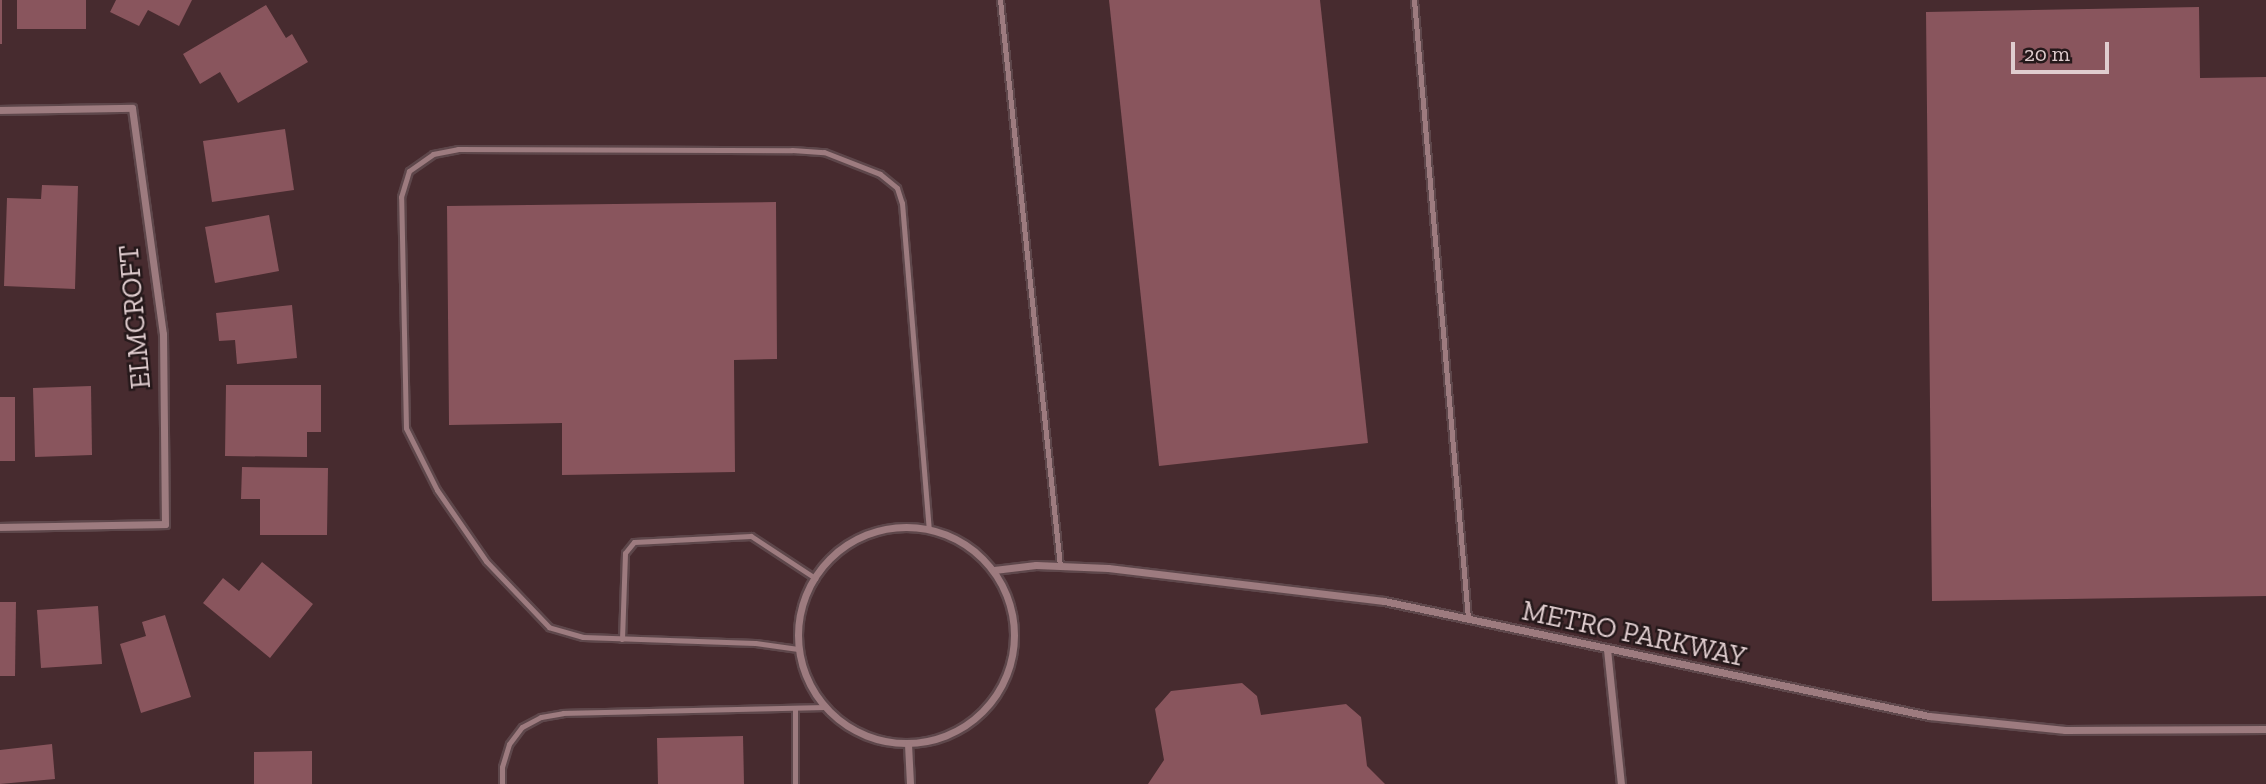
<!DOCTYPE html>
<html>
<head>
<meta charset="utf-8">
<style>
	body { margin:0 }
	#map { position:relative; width:2266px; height:784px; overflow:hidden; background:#472b2f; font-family:"Zilla Slab",serif }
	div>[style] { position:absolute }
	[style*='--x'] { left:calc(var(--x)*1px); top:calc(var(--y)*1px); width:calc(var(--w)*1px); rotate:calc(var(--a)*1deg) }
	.building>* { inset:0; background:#89555d }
	.roads { filter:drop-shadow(2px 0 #5e474b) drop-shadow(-2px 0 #5e474b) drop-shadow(0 2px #5e474b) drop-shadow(0 -2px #5e474b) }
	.service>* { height:5px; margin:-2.5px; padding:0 2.5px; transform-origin:2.5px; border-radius:2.5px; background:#9d7b7f }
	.minor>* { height:7px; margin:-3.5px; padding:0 3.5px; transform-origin:3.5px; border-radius:3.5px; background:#9d7b7f }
	.minor>.ring { margin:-3.5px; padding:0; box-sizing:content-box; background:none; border:7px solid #9d7b7f; border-radius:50% }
	span { translate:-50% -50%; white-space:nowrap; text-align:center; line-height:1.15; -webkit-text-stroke:5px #25181a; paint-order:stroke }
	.street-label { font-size:28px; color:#e0cdcf }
	.scale { position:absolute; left:2011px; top:42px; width:98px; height:32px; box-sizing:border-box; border:4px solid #e0cdcf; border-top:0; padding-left:9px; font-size:21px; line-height:24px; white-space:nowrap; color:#e0cdcf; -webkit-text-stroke:5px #25181a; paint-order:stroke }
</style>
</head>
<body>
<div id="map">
	<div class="building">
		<i style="clip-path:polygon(0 0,2px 0,2px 44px,0 44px)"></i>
		<i style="clip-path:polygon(17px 0,86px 0,86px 29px,17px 29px)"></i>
		<i style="clip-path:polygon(116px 0,192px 0,179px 26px,148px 10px,139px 26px,110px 12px)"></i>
		<i style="clip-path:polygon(1109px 0,1320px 0,1368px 443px,1159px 466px)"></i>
		<i style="clip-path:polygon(266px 5px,286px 38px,292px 34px,308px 62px,238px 103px,220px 72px,200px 84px,183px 54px)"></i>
		<i style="clip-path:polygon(2199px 7px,2200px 78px,2266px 77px,2266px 596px,1932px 601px,1926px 12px)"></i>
		<i style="clip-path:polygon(285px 129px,294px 190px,212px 202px,203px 141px)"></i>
		<i style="clip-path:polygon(42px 185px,78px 186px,75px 289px,4px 286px,7px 198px,41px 199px)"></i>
		<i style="clip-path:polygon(776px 202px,777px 359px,734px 360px,735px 472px,562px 475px,562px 423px,449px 425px,447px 206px)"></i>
		<i style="clip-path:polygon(269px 215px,279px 271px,215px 283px,205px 227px)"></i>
		<i style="clip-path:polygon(292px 305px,297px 358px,237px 364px,235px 340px,219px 341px,216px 313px)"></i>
		<i style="clip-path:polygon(226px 385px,321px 385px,321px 432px,307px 432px,307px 457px,225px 456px)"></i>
		<i style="clip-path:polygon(91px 386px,92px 455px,35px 457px,33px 388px)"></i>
		<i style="clip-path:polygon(0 397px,15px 397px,15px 461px,0 461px)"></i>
		<i style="clip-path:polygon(242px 467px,328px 468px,327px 535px,260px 535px,260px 499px,241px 499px)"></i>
		<i style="clip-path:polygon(262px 562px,313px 604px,270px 658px,203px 603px,223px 578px,239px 591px)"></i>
		<i style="clip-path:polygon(0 602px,16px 602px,15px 676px,0 676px)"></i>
		<i style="clip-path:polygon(98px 606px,102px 664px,41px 668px,37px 610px)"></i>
		<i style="clip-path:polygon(165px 615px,191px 697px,141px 713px,120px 644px,146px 636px,142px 622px)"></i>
		<i style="clip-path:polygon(1242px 683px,1257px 696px,1261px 715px,1346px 704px,1361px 717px,1367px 766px,1385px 784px,1148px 784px,1164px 760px,1155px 709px,1171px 691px)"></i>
		<i style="clip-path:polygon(743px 736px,744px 784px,658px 784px,657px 738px)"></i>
		<i style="clip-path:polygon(52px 744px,55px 779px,0 784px,0 750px)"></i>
		<i style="clip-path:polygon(312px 751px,312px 784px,254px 784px,254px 752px)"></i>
	</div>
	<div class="roads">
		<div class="service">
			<i style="--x:1000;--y:0;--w:569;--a:83.95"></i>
			<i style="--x:1414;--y:0;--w:621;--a:85.01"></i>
			<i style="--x:622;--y:639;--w:86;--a:-88"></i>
			<i style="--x:625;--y:553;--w:14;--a:-51"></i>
			<i style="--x:634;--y:542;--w:117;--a:-2.9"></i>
			<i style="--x:751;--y:536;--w:77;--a:33.3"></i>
			<i style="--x:798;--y:649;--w:43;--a:-172.1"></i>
			<i style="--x:755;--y:643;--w:172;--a:-178"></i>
			<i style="--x:583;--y:637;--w:35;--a:-164"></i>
			<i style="--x:549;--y:627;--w:91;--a:-133.7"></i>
			<i style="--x:486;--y:561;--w:86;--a:-124.6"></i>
			<i style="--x:437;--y:490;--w:69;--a:-116.6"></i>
			<i style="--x:406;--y:428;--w:231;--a:-91.2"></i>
			<i style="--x:401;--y:197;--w:27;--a:-73"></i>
			<i style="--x:409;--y:171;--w:29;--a:-35"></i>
			<i style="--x:433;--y:154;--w:25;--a:-11"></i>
			<i style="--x:458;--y:149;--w:334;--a:0.2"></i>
			<i style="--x:792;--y:150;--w:32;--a:4"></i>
			<i style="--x:824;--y:152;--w:60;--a:21.4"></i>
			<i style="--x:880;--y:174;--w:22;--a:39"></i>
			<i style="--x:897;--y:188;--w:16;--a:72"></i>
			<i style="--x:902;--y:203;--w:327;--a:85.3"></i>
			<i style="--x:795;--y:708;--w:76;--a:90"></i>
			<i style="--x:502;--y:784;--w:17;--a:-90"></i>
			<i style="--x:502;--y:767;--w:24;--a:-73"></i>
			<i style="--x:509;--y:744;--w:21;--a:-53"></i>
			<i style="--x:522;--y:727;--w:21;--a:-28"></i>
			<i style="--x:541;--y:717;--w:22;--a:-10"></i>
			<i style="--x:563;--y:713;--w:260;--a:-1.3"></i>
		</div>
		<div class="minor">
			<i style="--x:0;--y:110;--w:132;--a:-0.9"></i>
			<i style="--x:132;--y:108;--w:228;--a:82.2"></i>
			<i style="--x:163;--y:334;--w:190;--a:89.4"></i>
			<i style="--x:165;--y:524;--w:165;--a:179"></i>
			<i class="ring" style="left:798px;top:527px;width:209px;height:209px"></i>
			<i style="--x:994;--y:570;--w:42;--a:-6.8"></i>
			<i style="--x:1036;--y:565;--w:72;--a:2.4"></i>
			<i style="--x:1108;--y:568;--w:278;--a:6.8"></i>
			<i style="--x:1384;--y:601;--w:557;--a:11.92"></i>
			<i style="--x:1929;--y:716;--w:137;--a:5.9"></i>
			<i style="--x:2065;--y:730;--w:201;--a:-0.3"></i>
			<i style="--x:1607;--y:649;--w:136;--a:84.1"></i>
			<i style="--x:908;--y:744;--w:40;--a:87.1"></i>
		</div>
	</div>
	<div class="street-label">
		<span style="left:135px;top:317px;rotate:-95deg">ELMCROFT</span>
		<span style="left:1634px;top:634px;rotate:12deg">METRO PARKWAY</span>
	</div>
	<div class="scale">20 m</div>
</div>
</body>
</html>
